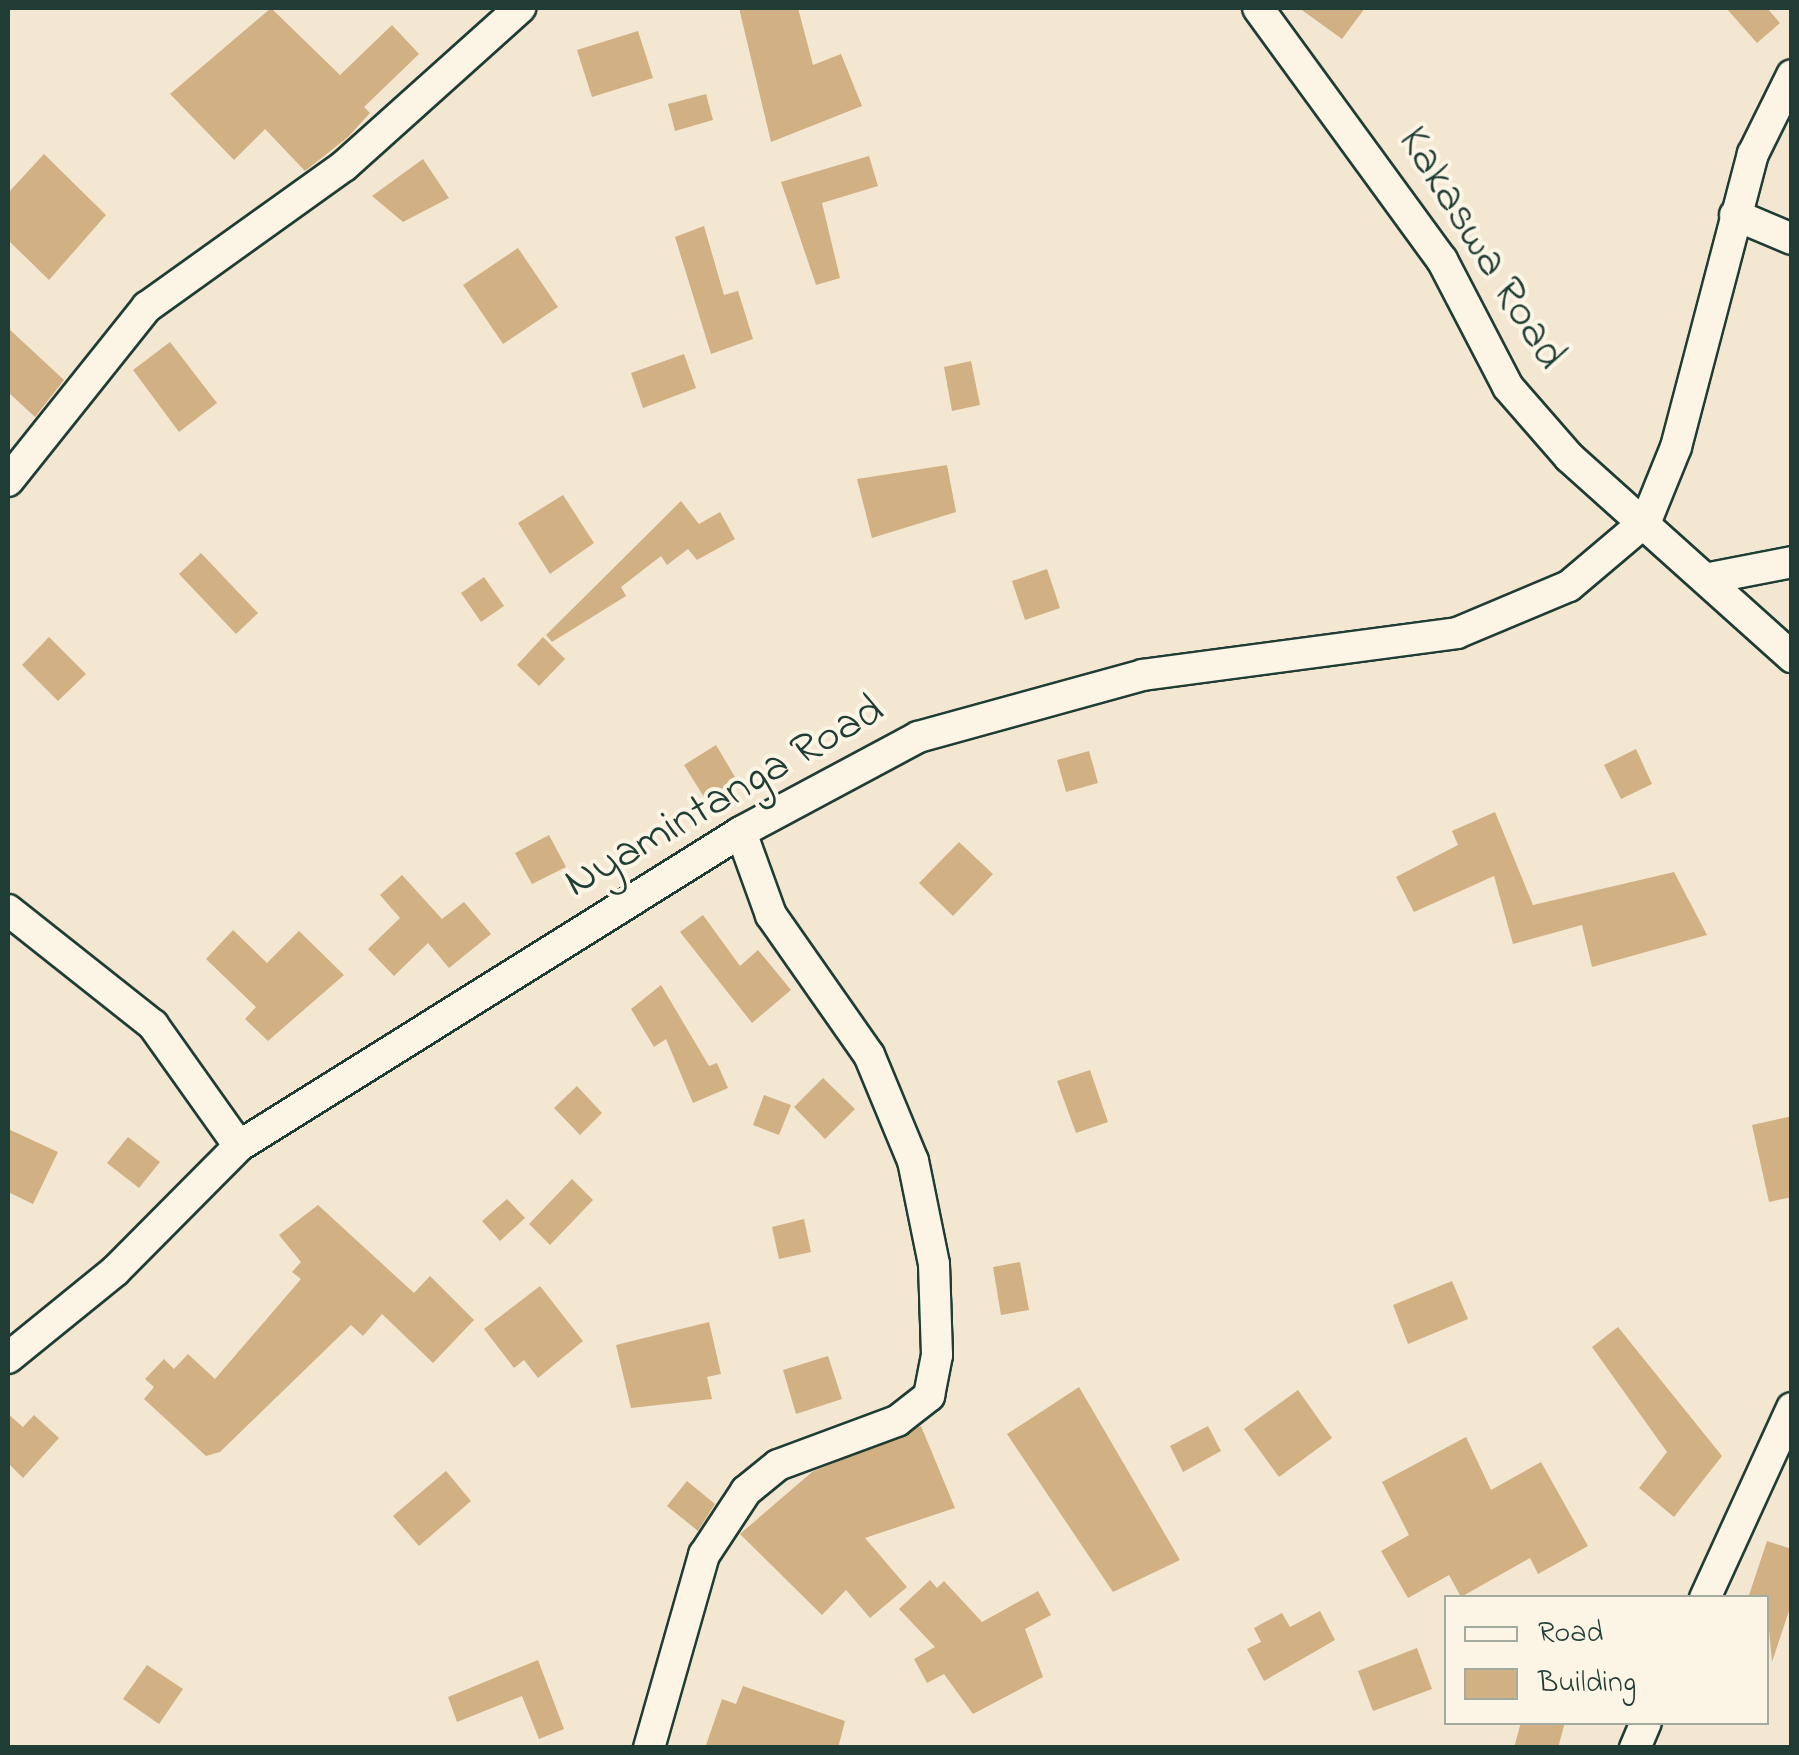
<!DOCTYPE html>
<html>
<head>
<meta charset="utf-8">
<style>
	body { margin:0 }
	#map { position:relative; width:1799px; height:1755px; overflow:hidden; background:#f3e7d2; font-family:"Indie Flower",sans-serif }
	div>[style] { position:absolute }
	[style*='--x'] { left:calc(var(--x)*1px); top:calc(var(--y)*1px); width:calc(var(--w)*1px); rotate:calc(var(--a)*1deg) }
	.building>* { inset:0; background:#d1b184 }
	.roads { filter:drop-shadow(2px 0 #1f3d34) drop-shadow(-2px 0 #1f3d34) drop-shadow(0 2px #1f3d34) drop-shadow(0 -2px #1f3d34) }
	.street>* { height:30px; margin:-15px; padding:0 15px; transform-origin:15px; border-radius:15px; background:#fcf5e5 }
	span { translate:-50% -50%; white-space:nowrap; text-align:center; line-height:1.15; -webkit-text-stroke:8px #fcf5e5; paint-order:stroke }
	.street-label { font-size:45px; color:#1f3d34 }
	.frame { position:absolute; inset:0; border:10px solid #1f3d34; pointer-events:none }
	.legend { position:absolute; left:1444px; top:1595px; width:325px; height:130px; box-sizing:border-box; background:#fcf5e5; border:2px solid #a4ab9e; margin:0; padding:12px 18px; list-style:none; font-size:30px; color:#1f3d34 }
	.legend li { display:flex; align-items:center; gap:20px; height:50px }
	.legend b { width:50px; border:2px solid #a4ab9e }
</style>
</head>
<body>
<div id="map">
	<div class="building">
		<i style="clip-path:polygon(271px 8px,340px 75px,392px 25px,419px 54px,364px 107px,370px 113px,348px 137px,305px 171px,265px 129px,234px 160px,170px 94px)"></i>
		<i style="clip-path:polygon(739px 8px,798px 8px,813px 65px,841px 54px,862px 106px,771px 142px)"></i>
		<i style="clip-path:polygon(1299px 8px,1365px 8px,1342px 39px)"></i>
		<i style="clip-path:polygon(1726px 8px,1767px 8px,1780px 23px,1757px 43px)"></i>
		<i style="clip-path:polygon(638px 31px,653px 78px,592px 97px,577px 50px)"></i>
		<i style="clip-path:polygon(706px 94px,713px 120px,675px 131px,668px 104px)"></i>
		<i style="clip-path:polygon(44px 154px,106px 215px,49px 280px,8px 240px,8px 193px)"></i>
		<i style="clip-path:polygon(869px 156px,878px 186px,822px 203px,840px 278px,816px 285px,781px 182px)"></i>
		<i style="clip-path:polygon(423px 159px,449px 198px,403px 222px,372px 196px)"></i>
		<i style="clip-path:polygon(704px 226px,724px 295px,738px 291px,753px 339px,711px 354px,675px 237px)"></i>
		<i style="clip-path:polygon(518px 248px,558px 307px,503px 344px,463px 285px)"></i>
		<i style="clip-path:polygon(8px 328px,64px 380px,35px 417px,8px 392px)"></i>
		<i style="clip-path:polygon(170px 342px,217px 403px,179px 432px,133px 370px)"></i>
		<i style="clip-path:polygon(684px 354px,696px 388px,643px 408px,631px 373px)"></i>
		<i style="clip-path:polygon(971px 361px,980px 405px,952px 411px,944px 367px)"></i>
		<i style="clip-path:polygon(947px 465px,956px 512px,872px 538px,857px 479px)"></i>
		<i style="clip-path:polygon(563px 495px,594px 543px,550px 574px,518px 523px)"></i>
		<i style="clip-path:polygon(681px 501px,699px 524px,720px 512px,735px 539px,697px 560px,688px 549px,667px 565px,661px 556px,621px 587px,626px 596px,552px 642px,546px 635px)"></i>
		<i style="clip-path:polygon(201px 553px,258px 613px,236px 634px,179px 574px)"></i>
		<i style="clip-path:polygon(1047px 569px,1060px 608px,1025px 620px,1012px 581px)"></i>
		<i style="clip-path:polygon(484px 577px,504px 606px,481px 622px,461px 593px)"></i>
		<i style="clip-path:polygon(49px 637px,86px 674px,58px 701px,22px 665px)"></i>
		<i style="clip-path:polygon(543px 637px,565px 659px,539px 686px,517px 665px)"></i>
		<i style="clip-path:polygon(716px 745px,738px 782px,707px 802px,684px 765px)"></i>
		<i style="clip-path:polygon(1636px 749px,1652px 784px,1621px 799px,1604px 765px)"></i>
		<i style="clip-path:polygon(1089px 751px,1098px 783px,1066px 792px,1057px 760px)"></i>
		<i style="clip-path:polygon(1495px 812px,1533px 905px,1674px 872px,1707px 935px,1592px 967px,1582px 925px,1513px 944px,1494px 876px,1414px 912px,1396px 877px,1458px 845px,1452px 831px)"></i>
		<i style="clip-path:polygon(549px 835px,566px 867px,532px 884px,515px 853px)"></i>
		<i style="clip-path:polygon(959px 842px,993px 874px,953px 916px,919px 883px)"></i>
		<i style="clip-path:polygon(402px 875px,442px 919px,464px 902px,491px 934px,449px 968px,428px 943px,394px 976px,368px 949px,400px 918px,380px 895px)"></i>
		<i style="clip-path:polygon(703px 915px,740px 966px,758px 950px,791px 990px,752px 1023px,680px 932px)"></i>
		<i style="clip-path:polygon(233px 930px,267px 963px,299px 931px,344px 975px,268px 1041px,245px 1019px,256px 1007px,206px 959px)"></i>
		<i style="clip-path:polygon(661px 985px,709px 1066px,717px 1063px,728px 1088px,693px 1103px,666px 1039px,654px 1047px,631px 1009px)"></i>
		<i style="clip-path:polygon(1090px 1070px,1108px 1122px,1076px 1133px,1057px 1081px)"></i>
		<i style="clip-path:polygon(823px 1078px,855px 1109px,825px 1139px,794px 1107px)"></i>
		<i style="clip-path:polygon(577px 1086px,602px 1113px,580px 1135px,554px 1108px)"></i>
		<i style="clip-path:polygon(764px 1095px,791px 1105px,779px 1135px,753px 1125px)"></i>
		<i style="clip-path:polygon(1792px 1116px,1792px 1197px,1769px 1202px,1752px 1125px)"></i>
		<i style="clip-path:polygon(8px 1129px,58px 1152px,33px 1204px,8px 1192px)"></i>
		<i style="clip-path:polygon(128px 1137px,160px 1162px,139px 1188px,107px 1163px)"></i>
		<i style="clip-path:polygon(572px 1179px,593px 1200px,550px 1245px,529px 1224px)"></i>
		<i style="clip-path:polygon(507px 1199px,525px 1218px,500px 1241px,482px 1221px)"></i>
		<i style="clip-path:polygon(318px 1205px,414px 1293px,430px 1276px,474px 1320px,433px 1363px,382px 1314px,363px 1336px,351px 1325px,220px 1452px,206px 1456px,144px 1399px,154px 1387px,145px 1379px,164px 1359px,174px 1369px,188px 1354px,215px 1379px,301px 1279px,292px 1272px,301px 1262px,279px 1235px)"></i>
		<i style="clip-path:polygon(804px 1219px,811px 1252px,779px 1259px,772px 1227px)"></i>
		<i style="clip-path:polygon(1020px 1262px,1029px 1310px,1001px 1315px,993px 1267px)"></i>
		<i style="clip-path:polygon(1452px 1281px,1468px 1319px,1408px 1344px,1393px 1305px)"></i>
		<i style="clip-path:polygon(540px 1286px,583px 1341px,538px 1378px,524px 1360px,514px 1368px,484px 1329px)"></i>
		<i style="clip-path:polygon(709px 1322px,721px 1374px,707px 1377px,712px 1399px,631px 1408px,616px 1345px)"></i>
		<i style="clip-path:polygon(1618px 1327px,1722px 1456px,1674px 1517px,1639px 1488px,1667px 1452px,1592px 1347px)"></i>
		<i style="clip-path:polygon(828px 1356px,842px 1399px,796px 1414px,783px 1370px)"></i>
		<i style="clip-path:polygon(1079px 1387px,1180px 1560px,1113px 1592px,1007px 1434px)"></i>
		<i style="clip-path:polygon(1298px 1390px,1332px 1438px,1279px 1477px,1244px 1429px)"></i>
		<i style="clip-path:polygon(8px 1414px,23px 1427px,34px 1415px,59px 1438px,23px 1478px,8px 1463px)"></i>
		<i style="clip-path:polygon(921px 1426px,955px 1508px,865px 1538px,907px 1587px,870px 1618px,846px 1590px,822px 1615px,740px 1534px,812px 1472px)"></i>
		<i style="clip-path:polygon(1208px 1426px,1221px 1451px,1183px 1472px,1170px 1446px)"></i>
		<i style="clip-path:polygon(1466px 1437px,1491px 1490px,1541px 1462px,1588px 1546px,1538px 1574px,1530px 1558px,1461px 1597px,1449px 1575px,1408px 1598px,1381px 1551px,1409px 1535px,1382px 1482px)"></i>
		<i style="clip-path:polygon(446px 1471px,471px 1501px,419px 1546px,393px 1516px)"></i>
		<i style="clip-path:polygon(687px 1481px,715px 1504px,698px 1531px,667px 1506px)"></i>
		<i style="clip-path:polygon(1767px 1541px,1792px 1549px,1792px 1602px,1772px 1662px,1766px 1598px,1748px 1598px)"></i>
		<i style="clip-path:polygon(930px 1580px,937px 1588px,944px 1581px,982px 1622px,1038px 1591px,1051px 1615px,1025px 1629px,1043px 1677px,973px 1714px,944px 1674px,927px 1683px,914px 1659px,935px 1647px,899px 1609px)"></i>
		<i style="clip-path:polygon(1320px 1611px,1335px 1640px,1264px 1681px,1247px 1649px,1261px 1642px,1254px 1628px,1282px 1613px,1290px 1627px)"></i>
		<i style="clip-path:polygon(1417px 1648px,1432px 1689px,1373px 1711px,1358px 1671px)"></i>
		<i style="clip-path:polygon(538px 1660px,564px 1729px,539px 1739px,522px 1696px,457px 1722px,448px 1697px)"></i>
		<i style="clip-path:polygon(147px 1665px,183px 1689px,159px 1724px,123px 1699px)"></i>
		<i style="clip-path:polygon(743px 1686px,845px 1721px,838px 1748px,705px 1748px,722px 1699px,736px 1704px)"></i>
		<i style="clip-path:polygon(1521px 1722px,1565px 1722px,1558px 1748px,1514px 1748px)"></i>
	</div>
	<div class="roads">
		<div class="street">
			<i style="--x:1258;--y:8;--w:312;--a:53.9"></i>
			<i style="--x:1442;--y:260;--w:143;--a:62.5"></i>
			<i style="--x:1508;--y:387;--w:93;--a:48.9"></i>
			<i style="--x:1569;--y:457;--w:300;--a:41.9"></i>
			<i style="--x:1735;--y:215;--w:62;--a:22.8"></i>
			<i style="--x:8;--y:481;--w:223;--a:-51.4"></i>
			<i style="--x:147;--y:307;--w:242;--a:-35.6"></i>
			<i style="--x:344;--y:166;--w:237;--a:-41.9"></i>
			<i style="--x:1710;--y:578;--w:84;--a:-11"></i>
			<i style="--x:8;--y:910;--w:185;--a:38.4"></i>
			<i style="--x:153;--y:1025;--w:148;--a:54.6"></i>
			<i style="--x:8;--y:1358;--w:138;--a:-39.1"></i>
			<i style="--x:115;--y:1271;--w:176;--a:-45.2"></i>
			<i style="--x:239;--y:1146;--w:592;--a:-32.03"></i>
			<i style="--x:741;--y:832;--w:201;--a:-28.2"></i>
			<i style="--x:918;--y:737;--w:233;--a:-15.4"></i>
			<i style="--x:1143;--y:675;--w:317;--a:-7.6"></i>
			<i style="--x:1457;--y:633;--w:121;--a:-22.8"></i>
			<i style="--x:1569;--y:586;--w:101;--a:-40.2"></i>
			<i style="--x:1646;--y:521;--w:80;--a:-67.9"></i>
			<i style="--x:1676;--y:447;--w:303;--a:-75.3"></i>
			<i style="--x:1753;--y:154;--w:88;--a:-63.7"></i>
			<i style="--x:1705;--y:1598;--w:209;--a:-65.4"></i>
			<i style="--x:649;--y:1748;--w:201;--a:-74.1"></i>
			<i style="--x:704;--y:1555;--w:77;--a:-56.7"></i>
			<i style="--x:746;--y:1491;--w:41;--a:-39.1"></i>
			<i style="--x:778;--y:1465;--w:127;--a:-20.3"></i>
			<i style="--x:897;--y:1421;--w:41;--a:-38"></i>
			<i style="--x:929;--y:1396;--w:42;--a:-79"></i>
			<i style="--x:937;--y:1355;--w:91;--a:-91.9"></i>
			<i style="--x:934;--y:1264;--w:105;--a:-101.5"></i>
			<i style="--x:913;--y:1161;--w:115;--a:-112.5"></i>
			<i style="--x:869;--y:1055;--w:171;--a:-125"></i>
			<i style="--x:771;--y:915;--w:88;--a:-109.9"></i>
			<i style="--x:1635;--y:1748;--w:28;--a:-67"></i>
		</div>
	</div>
	<div class="street-label">
		<span style="left:1480px;top:249px;rotate:58deg">Kakaswa Road</span>
		<span style="left:725px;top:798px;rotate:-30deg">Nyamintanga Road</span>
	</div>
	<div class="frame"></div>
	<ul class="legend">
	<li><b style="height:12px;background:#fcf5e5"></b>Road</li>
	<li><b style="height:28px;background:#d1b184"></b>Building</li>
	</ul>
</div>
</body>
</html>
